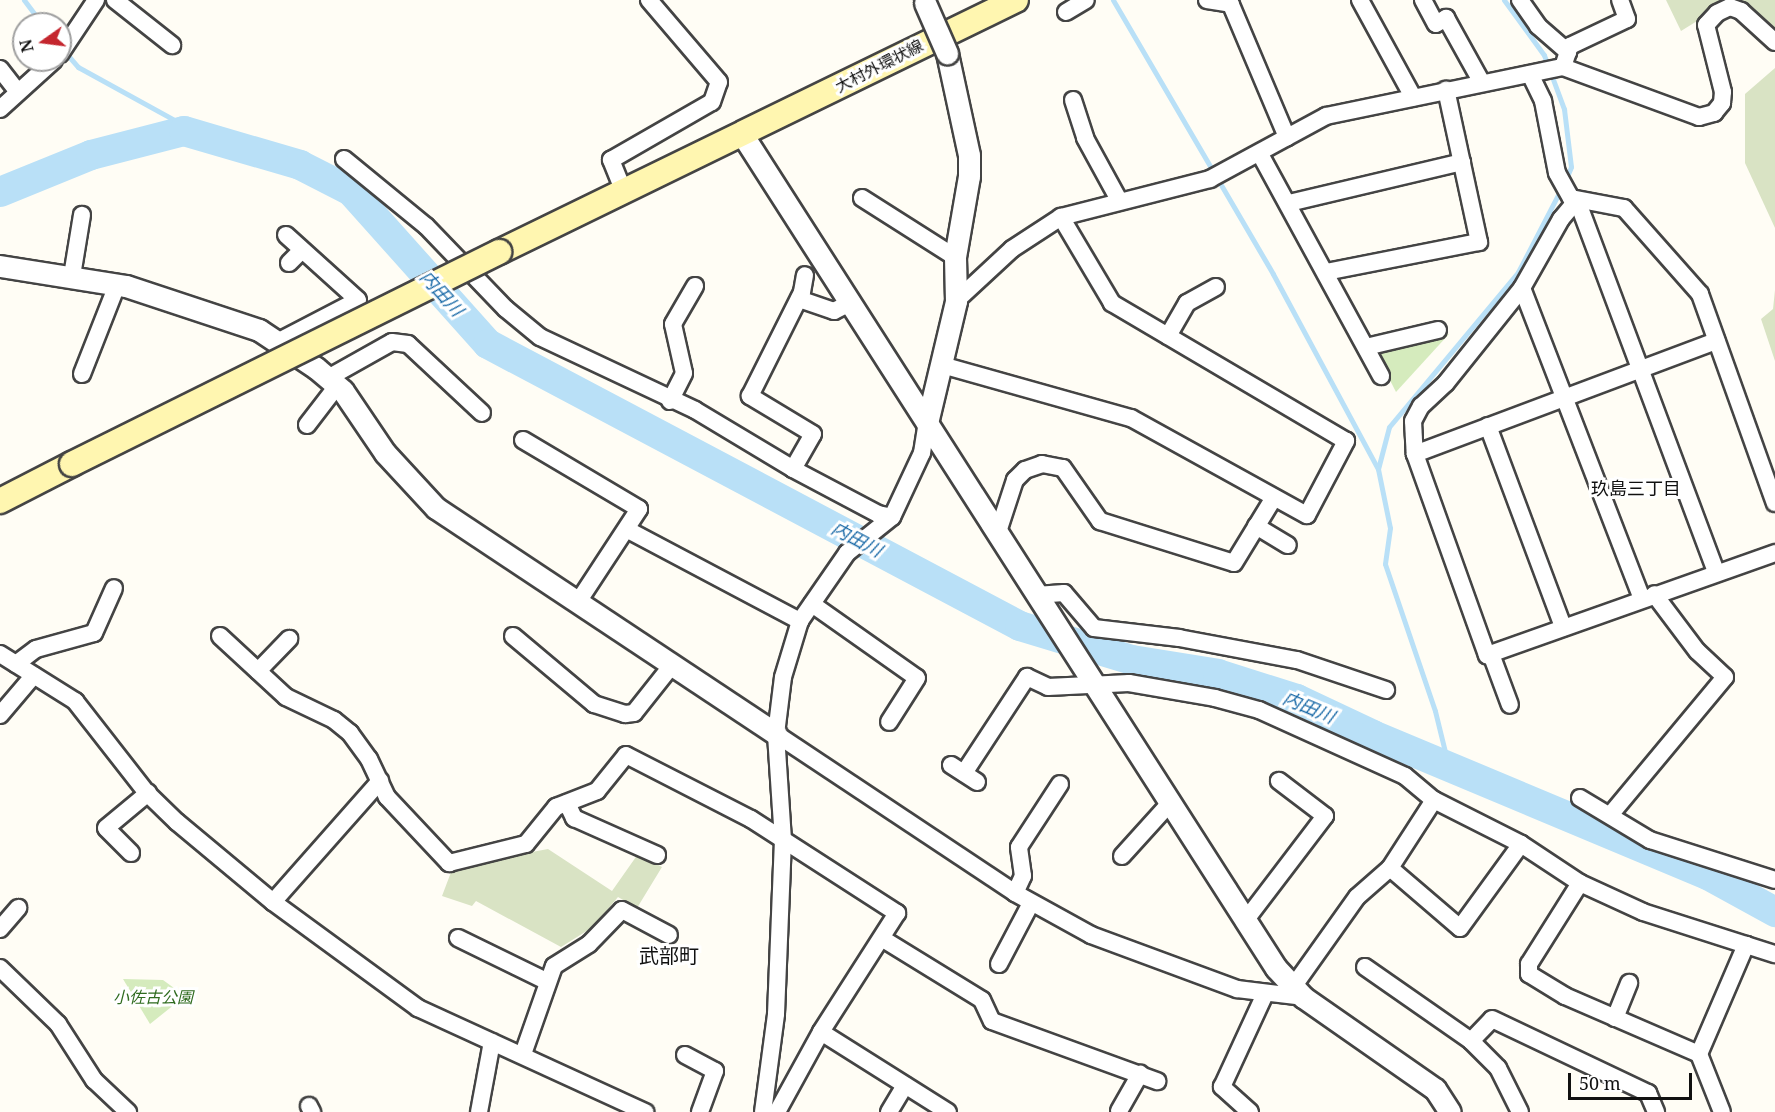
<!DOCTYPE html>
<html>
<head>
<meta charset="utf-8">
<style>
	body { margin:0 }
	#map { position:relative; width:1775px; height:1112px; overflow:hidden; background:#fffdf5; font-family:"Noto Serif","Noto Sans JP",serif }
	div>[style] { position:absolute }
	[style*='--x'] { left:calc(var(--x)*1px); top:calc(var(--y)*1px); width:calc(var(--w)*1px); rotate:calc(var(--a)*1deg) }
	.green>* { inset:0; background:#d5ebbd }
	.cemetery>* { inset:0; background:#d9e3c4 }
	.stream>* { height:5px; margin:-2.5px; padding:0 2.5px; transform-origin:2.5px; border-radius:2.5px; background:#b9e0f7 }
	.river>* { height:30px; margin:-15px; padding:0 15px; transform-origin:15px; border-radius:15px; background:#b9e0f7 }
	.roads { filter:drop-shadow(2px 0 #444) drop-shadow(-2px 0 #444) drop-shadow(0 2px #444) drop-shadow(0 -2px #444) }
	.minor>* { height:16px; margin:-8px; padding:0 8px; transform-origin:8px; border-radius:8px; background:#fff }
	.tertiary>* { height:21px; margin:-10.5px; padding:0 10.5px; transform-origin:10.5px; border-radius:10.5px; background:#fff }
	.secondary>* { height:24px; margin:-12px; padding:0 12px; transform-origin:12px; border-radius:12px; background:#fff6b0 }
	.bridges { filter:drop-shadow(2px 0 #444) drop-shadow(-2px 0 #444) drop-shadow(0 2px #444) drop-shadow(0 -2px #444) }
	.tertiary-bridge>* { height:21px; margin:-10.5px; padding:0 10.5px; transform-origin:10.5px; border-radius:10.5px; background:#fff }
	.secondary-bridge>* { height:24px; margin:-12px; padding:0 12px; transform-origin:12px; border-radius:12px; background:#fff6b0 }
	span { translate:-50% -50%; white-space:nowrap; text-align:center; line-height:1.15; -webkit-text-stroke:6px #fff; paint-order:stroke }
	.street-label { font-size:16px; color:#111 }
	.park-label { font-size:16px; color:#2f6b1f; font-style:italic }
	.water-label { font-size:18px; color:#1768a6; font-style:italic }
	.neighbourhood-label { font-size:18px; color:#111 }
	.quarter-label { font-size:20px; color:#111 }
	.north { position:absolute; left:12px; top:12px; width:60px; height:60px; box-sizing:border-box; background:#fff; border:2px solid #a0a0a0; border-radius:50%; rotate:256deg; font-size:16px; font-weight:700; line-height:24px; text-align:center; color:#111 }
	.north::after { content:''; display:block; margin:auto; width:21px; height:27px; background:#c4262e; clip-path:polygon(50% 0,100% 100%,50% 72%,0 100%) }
	.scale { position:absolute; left:1568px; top:1073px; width:124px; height:27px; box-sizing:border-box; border:3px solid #111; border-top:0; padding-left:8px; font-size:18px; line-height:21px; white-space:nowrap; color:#111; -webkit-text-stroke:4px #fff; paint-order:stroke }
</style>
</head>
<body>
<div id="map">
	<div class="green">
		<i style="clip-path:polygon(1449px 334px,1396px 392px,1375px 351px)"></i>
		<i style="clip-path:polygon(123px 979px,163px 980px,185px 996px,150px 1024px)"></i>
	</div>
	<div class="cemetery">
		<i style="clip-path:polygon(1666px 0,1731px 0,1681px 31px)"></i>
		<i style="clip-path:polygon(1742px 0,1775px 0,1775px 28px,1753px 9px)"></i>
		<i style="clip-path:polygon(1775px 68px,1775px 228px,1745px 163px,1745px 94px)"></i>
		<i style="clip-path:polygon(1775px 290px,1775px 361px,1761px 319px,1773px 309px)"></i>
		<i style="clip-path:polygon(548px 849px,612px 891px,638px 854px,662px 867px,637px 908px,618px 897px,593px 927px,561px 947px,476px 901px,472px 906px,442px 896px,453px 867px)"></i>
	</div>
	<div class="stream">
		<i style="--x:24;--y:0;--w:30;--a:53"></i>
		<i style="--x:1113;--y:0;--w:317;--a:59.7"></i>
		<i style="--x:1273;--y:274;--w:221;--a:61.7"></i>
		<i style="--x:1378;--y:469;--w:60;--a:78.5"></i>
		<i style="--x:1390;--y:528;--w:36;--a:98"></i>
		<i style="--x:1385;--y:564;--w:155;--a:71.2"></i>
		<i style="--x:1435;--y:711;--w:55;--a:76.2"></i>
		<i style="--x:1504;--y:0;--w:68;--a:54"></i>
		<i style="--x:1544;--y:55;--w:58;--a:69.7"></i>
		<i style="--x:1564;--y:109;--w:58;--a:83.1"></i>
		<i style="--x:1571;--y:167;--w:15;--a:113"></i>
		<i style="--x:65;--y:52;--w:20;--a:49"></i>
		<i style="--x:78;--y:67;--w:116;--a:28.8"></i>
		<i style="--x:180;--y:123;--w:17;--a:40"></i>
		<i style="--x:1378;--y:469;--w:43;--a:-75.3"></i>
		<i style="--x:1389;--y:427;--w:202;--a:-50.2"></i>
		<i style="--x:1518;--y:272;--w:93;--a:-62.6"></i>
	</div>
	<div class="river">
		<i style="--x:0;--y:192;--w:98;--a:-22.1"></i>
		<i style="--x:91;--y:155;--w:96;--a:-14.5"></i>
		<i style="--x:184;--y:131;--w:121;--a:16.3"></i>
		<i style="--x:300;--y:165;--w:57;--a:27"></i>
		<i style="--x:351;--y:191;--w:205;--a:48.2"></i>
		<i style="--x:488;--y:344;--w:602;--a:27.93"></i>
		<i style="--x:1020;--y:626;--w:117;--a:16.9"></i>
		<i style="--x:1132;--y:660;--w:87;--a:9.2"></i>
		<i style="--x:1218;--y:674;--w:83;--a:17.6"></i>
		<i style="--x:1297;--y:699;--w:84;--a:25.3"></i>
		<i style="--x:1373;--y:735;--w:363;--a:22.7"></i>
		<i style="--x:1708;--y:875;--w:77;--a:28.9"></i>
	</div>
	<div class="roads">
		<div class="minor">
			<i style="--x:115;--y:0;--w:73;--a:38.3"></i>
			<i style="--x:1207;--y:0;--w:24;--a:9"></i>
			<i style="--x:1229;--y:0;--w:149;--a:67.1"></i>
			<i style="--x:1360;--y:0;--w:111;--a:61.3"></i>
			<i style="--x:1423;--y:0;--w:27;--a:62"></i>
			<i style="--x:1436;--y:24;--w:12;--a:-31"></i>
			<i style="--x:1446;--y:18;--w:74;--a:61"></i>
			<i style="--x:1520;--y:0;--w:32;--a:55"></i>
			<i style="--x:1538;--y:26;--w:40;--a:41"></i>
			<i style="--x:1066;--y:12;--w:23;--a:-31"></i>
			<i style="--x:60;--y:54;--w:65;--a:-56.3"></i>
			<i style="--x:1563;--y:67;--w:22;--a:-72"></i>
			<i style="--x:1570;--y:46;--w:63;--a:-25.3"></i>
			<i style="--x:1627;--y:19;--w:20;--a:-110"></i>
			<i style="--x:0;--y:69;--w:29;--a:52"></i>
			<i style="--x:1530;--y:74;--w:30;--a:64"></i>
			<i style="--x:1543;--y:101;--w:73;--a:79"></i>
			<i style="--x:1557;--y:173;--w:29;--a:61"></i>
			<i style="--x:1571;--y:198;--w:54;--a:10.7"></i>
			<i style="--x:1624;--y:208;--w:115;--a:48.5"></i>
			<i style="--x:1700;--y:294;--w:222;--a:70.3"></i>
			<i style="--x:1073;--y:100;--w:40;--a:72"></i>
			<i style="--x:1085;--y:138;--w:71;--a:61.3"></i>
			<i style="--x:0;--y:109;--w:73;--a:-42.2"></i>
			<i style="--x:1260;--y:154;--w:253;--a:61.4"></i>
			<i style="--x:344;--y:159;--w:106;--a:39.3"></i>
			<i style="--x:426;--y:226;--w:115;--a:46.1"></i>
			<i style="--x:506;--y:309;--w:44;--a:39.5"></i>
			<i style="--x:540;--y:337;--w:171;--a:25.2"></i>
			<i style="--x:695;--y:410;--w:114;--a:31"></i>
			<i style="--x:793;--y:469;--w:96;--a:27.9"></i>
			<i style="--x:878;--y:514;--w:14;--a:12"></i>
			<i style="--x:624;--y:192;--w:35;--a:-112"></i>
			<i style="--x:611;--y:160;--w:116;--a:-29.9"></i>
			<i style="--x:712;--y:102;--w:21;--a:-71"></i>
			<i style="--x:719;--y:82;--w:108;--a:-130.5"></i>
			<i style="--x:862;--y:198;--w:110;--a:32.4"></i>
			<i style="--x:1577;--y:200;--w:25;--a:130"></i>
			<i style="--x:1561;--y:219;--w:79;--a:119.5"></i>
			<i style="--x:1522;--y:288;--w:122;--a:128.7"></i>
			<i style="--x:1446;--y:383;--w:34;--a:137"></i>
			<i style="--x:1421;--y:406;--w:17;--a:118"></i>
			<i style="--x:1413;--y:421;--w:33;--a:87"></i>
			<i style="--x:1415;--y:454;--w:214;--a:70.3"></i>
			<i style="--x:1487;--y:655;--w:306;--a:-19.5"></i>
			<i style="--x:1577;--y:200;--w:396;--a:69.5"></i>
			<i style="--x:1289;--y:203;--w:178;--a:-13.3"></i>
			<i style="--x:289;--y:263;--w:18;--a:-45"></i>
			<i style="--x:1326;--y:272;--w:156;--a:-11.1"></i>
			<i style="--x:1479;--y:242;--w:156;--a:-102.2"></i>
			<i style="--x:72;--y:276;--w:62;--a:-80.7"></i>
			<i style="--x:1522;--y:288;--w:333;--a:68.9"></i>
			<i style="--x:799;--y:299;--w:37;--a:19"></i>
			<i style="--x:834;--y:311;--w:18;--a:-27"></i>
			<i style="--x:956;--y:301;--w:76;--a:-42.9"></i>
			<i style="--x:1012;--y:249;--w:59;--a:-33.1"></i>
			<i style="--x:1061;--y:217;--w:154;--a:-14.3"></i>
			<i style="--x:1210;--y:179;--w:132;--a:-28.5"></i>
			<i style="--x:1326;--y:116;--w:242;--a:-11.7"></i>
			<i style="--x:1563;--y:67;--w:145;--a:20.2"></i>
			<i style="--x:1699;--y:117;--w:16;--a:-15"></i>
			<i style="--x:1714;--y:113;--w:13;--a:-51"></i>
			<i style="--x:1722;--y:103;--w:11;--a:-85"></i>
			<i style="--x:1723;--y:92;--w:69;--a:-104.2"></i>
			<i style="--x:1706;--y:25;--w:16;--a:-47"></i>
			<i style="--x:1717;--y:13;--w:14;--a:-25"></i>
			<i style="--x:1730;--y:7;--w:12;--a:20"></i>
			<i style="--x:1741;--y:11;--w:46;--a:42.4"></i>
			<i style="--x:1168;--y:336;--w:38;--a:-60"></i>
			<i style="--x:1187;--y:303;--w:33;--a:-29"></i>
			<i style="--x:277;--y:342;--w:91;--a:-27.4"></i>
			<i style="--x:358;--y:300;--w:97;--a:-137.9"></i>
			<i style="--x:1366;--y:347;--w:74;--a:-13.3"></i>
			<i style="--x:942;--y:365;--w:196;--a:15.7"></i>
			<i style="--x:1131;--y:418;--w:201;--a:28.9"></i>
			<i style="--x:1307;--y:515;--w:84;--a:-62.2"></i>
			<i style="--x:1346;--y:441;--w:272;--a:-149.5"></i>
			<i style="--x:1112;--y:303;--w:100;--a:-120.7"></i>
			<i style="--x:82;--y:374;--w:96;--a:-68.5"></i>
			<i style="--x:328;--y:378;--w:73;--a:-29.4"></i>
			<i style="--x:392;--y:342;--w:16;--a:7"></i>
			<i style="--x:408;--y:344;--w:101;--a:43"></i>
			<i style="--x:670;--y:401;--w:31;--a:-63"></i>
			<i style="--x:684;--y:373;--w:50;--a:-102.7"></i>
			<i style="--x:673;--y:324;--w:44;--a:-59.9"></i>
			<i style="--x:307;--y:425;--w:49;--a:-52.4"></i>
			<i style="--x:1488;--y:426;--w:215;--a:69.5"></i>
			<i style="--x:523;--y:440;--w:135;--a:30.7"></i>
			<i style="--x:639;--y:509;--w:111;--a:123.3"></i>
			<i style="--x:1415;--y:454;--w:322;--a:-20.6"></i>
			<i style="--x:793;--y:469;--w:40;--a:-60.3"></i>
			<i style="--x:813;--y:434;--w:74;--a:-148.9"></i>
			<i style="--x:750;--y:396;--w:116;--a:-63.4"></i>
			<i style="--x:802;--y:292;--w:17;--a:-80"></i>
			<i style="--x:1256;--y:526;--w:37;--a:31"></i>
			<i style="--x:628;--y:530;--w:195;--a:27.9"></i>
			<i style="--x:997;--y:535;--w:58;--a:-71.9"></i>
			<i style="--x:1015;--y:480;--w:14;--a:-45"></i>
			<i style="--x:1025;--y:470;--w:18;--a:-19"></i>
			<i style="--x:1042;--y:464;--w:21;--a:11"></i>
			<i style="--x:1063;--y:468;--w:65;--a:55.1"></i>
			<i style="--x:1100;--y:521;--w:140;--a:17.4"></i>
			<i style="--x:1234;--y:563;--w:75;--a:-58.6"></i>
			<i style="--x:1036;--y:595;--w:28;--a:-4"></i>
			<i style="--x:1064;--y:593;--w:46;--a:49.4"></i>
			<i style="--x:1094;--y:628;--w:86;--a:6.7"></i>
			<i style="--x:1179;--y:638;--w:120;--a:10.6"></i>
			<i style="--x:1297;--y:660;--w:94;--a:18.6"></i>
			<i style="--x:812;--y:604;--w:128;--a:35.2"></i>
			<i style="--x:917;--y:678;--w:52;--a:122.5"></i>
			<i style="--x:220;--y:636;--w:90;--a:42.7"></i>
			<i style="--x:286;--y:697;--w:53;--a:25.6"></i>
			<i style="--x:334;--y:720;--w:21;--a:39"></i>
			<i style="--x:350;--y:733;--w:32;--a:54"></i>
			<i style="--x:369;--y:759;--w:42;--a:64.7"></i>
			<i style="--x:387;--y:797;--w:91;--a:46.8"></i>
			<i style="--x:449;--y:863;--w:79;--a:-13.9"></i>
			<i style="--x:526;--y:844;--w:48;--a:-51"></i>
			<i style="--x:556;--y:807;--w:44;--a:-21.3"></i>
			<i style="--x:597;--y:791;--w:46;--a:-51.1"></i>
			<i style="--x:626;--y:755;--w:140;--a:27.1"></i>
			<i style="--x:751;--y:819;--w:174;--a:32.8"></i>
			<i style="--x:897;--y:913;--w:141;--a:122.6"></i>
			<i style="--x:821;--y:1032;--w:91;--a:118.8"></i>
			<i style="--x:513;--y:636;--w:106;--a:40"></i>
			<i style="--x:594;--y:704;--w:33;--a:18"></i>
			<i style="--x:625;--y:714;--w:9;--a:-6"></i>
			<i style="--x:634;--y:713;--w:61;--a:-51.6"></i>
			<i style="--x:0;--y:654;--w:89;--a:32.1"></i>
			<i style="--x:75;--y:701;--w:115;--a:52"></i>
			<i style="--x:146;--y:792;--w:43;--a:44.1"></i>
			<i style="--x:177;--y:822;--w:125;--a:39.8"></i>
			<i style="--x:273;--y:902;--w:180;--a:36.2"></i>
			<i style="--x:418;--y:1008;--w:250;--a:24.6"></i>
			<i style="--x:1491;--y:654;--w:54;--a:69.6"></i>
			<i style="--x:16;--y:664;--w:25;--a:-37"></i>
			<i style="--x:36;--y:649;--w:60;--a:-15.4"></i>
			<i style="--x:94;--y:633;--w:49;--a:-66"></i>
			<i style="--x:258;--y:671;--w:45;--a:-45.9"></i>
			<i style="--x:0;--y:715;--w:52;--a:-49.6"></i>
			<i style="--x:776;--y:734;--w:287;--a:33.6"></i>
			<i style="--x:1015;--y:893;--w:87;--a:28.9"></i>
			<i style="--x:1091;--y:935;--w:156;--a:20.3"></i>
			<i style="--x:1237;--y:989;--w:66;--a:6.9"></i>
			<i style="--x:951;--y:765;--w:31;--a:33"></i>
			<i style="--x:964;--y:773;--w:115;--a:-56.7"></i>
			<i style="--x:1027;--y:677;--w:23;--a:25"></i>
			<i style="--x:1048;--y:687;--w:81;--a:-2.8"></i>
			<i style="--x:1129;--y:683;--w:87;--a:9.9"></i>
			<i style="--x:1215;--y:698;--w:46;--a:15.3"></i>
			<i style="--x:1259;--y:710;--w:160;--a:24.3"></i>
			<i style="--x:1405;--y:776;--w:38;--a:40"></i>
			<i style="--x:1434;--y:800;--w:97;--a:26.8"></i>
			<i style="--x:1521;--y:844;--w:71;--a:33.5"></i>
			<i style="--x:1580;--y:883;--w:69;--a:24.7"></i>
			<i style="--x:1643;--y:912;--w:139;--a:17.7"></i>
			<i style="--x:1580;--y:798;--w:82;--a:31"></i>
			<i style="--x:1650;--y:840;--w:131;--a:17.7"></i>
			<i style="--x:567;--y:803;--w:17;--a:65"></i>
			<i style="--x:574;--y:818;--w:91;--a:24"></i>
			<i style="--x:1611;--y:814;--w:178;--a:-50.2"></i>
			<i style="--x:1725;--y:677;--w:38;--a:-137"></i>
			<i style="--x:1697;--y:651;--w:71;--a:-127"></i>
			<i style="--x:131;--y:853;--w:35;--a:-135"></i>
			<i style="--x:106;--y:828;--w:55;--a:-39.8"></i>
			<i style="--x:1122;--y:856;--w:70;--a:-47.9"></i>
			<i style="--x:1390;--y:868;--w:92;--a:40.6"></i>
			<i style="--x:1460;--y:928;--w:104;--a:-54"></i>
			<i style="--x:1580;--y:883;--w:96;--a:122.2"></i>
			<i style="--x:1529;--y:964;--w:10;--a:90"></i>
			<i style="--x:1529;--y:974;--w:42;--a:31.4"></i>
			<i style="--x:1565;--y:996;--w:146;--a:23.4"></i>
			<i style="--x:1699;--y:1054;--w:62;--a:68.4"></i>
			<i style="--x:1015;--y:893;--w:19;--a:-65"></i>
			<i style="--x:1023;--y:876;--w:29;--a:-98"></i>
			<i style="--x:1019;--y:847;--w:75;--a:-56.9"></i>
			<i style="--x:273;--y:902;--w:162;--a:-48.5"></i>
			<i style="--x:1245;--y:921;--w:132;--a:-52.7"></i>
			<i style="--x:1325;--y:816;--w:58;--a:-142.7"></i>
			<i style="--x:0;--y:929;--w:28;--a:-49"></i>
			<i style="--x:458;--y:938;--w:98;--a:26"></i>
			<i style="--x:883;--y:939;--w:116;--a:31.6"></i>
			<i style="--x:982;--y:1000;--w:23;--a:65"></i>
			<i style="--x:992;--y:1021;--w:176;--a:20"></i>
			<i style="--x:999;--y:964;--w:69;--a:-62.3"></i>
			<i style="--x:1365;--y:967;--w:129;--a:34.9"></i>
			<i style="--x:1471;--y:1041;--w:38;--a:45"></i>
			<i style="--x:1498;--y:1068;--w:49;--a:63.4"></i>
			<i style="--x:0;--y:968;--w:81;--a:44"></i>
			<i style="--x:58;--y:1024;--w:67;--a:57.3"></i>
			<i style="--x:94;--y:1080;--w:47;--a:43.3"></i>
			<i style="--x:1293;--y:987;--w:110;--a:-54.6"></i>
			<i style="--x:1357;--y:897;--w:44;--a:-41.3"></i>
			<i style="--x:1390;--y:868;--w:81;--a:-57.1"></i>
			<i style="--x:1615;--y:1018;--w:38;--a:-68"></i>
			<i style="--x:821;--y:1032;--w:150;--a:32.2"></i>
			<i style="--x:1471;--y:1041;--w:30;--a:-46"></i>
			<i style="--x:1492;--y:1019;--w:173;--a:25.4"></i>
			<i style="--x:1648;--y:1093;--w:21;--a:67"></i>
			<i style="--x:523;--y:1054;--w:93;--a:-70.6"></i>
			<i style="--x:554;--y:966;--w:41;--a:-32.2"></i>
			<i style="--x:589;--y:944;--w:47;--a:-45.9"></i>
			<i style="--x:622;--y:910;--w:53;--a:28"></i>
			<i style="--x:1699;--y:1054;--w:119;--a:-66.7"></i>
			<i style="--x:685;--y:1055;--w:34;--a:28"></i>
			<i style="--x:715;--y:1071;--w:44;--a:110.1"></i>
			<i style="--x:309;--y:1106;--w:7;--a:63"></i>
			<i style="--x:1119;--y:1111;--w:43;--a:-60.4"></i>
			<i style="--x:479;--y:1112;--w:71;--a:-79.5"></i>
			<i style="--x:763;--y:1112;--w:99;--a:-82.4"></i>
			<i style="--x:776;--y:1014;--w:174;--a:-87.7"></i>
			<i style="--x:783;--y:840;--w:106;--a:-93.8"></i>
			<i style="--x:776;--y:734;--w:57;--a:-83"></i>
			<i style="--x:783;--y:677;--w:59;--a:-73.1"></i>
			<i style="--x:800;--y:621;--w:83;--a:-55.3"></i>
			<i style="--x:847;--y:553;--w:58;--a:-38.7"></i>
			<i style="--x:892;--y:517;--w:71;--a:-64.9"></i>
			<i style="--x:922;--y:453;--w:30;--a:-81"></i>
			<i style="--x:889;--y:1112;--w:31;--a:-59"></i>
			<i style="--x:1250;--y:1112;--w:38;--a:-138"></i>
			<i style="--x:1222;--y:1087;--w:102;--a:-65.2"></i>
		</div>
		<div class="tertiary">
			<i style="--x:742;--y:134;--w:990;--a:57.37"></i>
			<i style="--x:1276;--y:968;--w:40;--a:47"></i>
			<i style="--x:1303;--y:997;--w:161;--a:34.9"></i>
			<i style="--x:1435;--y:1089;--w:27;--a:57"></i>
			<i style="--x:0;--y:266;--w:128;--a:9"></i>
			<i style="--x:126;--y:286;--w:140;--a:18.3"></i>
			<i style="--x:259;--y:330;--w:69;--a:33.7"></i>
			<i style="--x:316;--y:368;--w:35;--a:40"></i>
			<i style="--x:343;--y:391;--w:75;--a:55.9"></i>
			<i style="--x:385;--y:453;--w:75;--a:47.2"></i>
			<i style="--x:436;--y:508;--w:408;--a:33.6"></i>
			<i style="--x:927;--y:423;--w:125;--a:-76.6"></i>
			<i style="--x:956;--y:301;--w:44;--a:-91.3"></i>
			<i style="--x:955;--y:257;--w:82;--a:-80.2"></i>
			<i style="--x:969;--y:176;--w:21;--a:-90"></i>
			<i style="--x:969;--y:155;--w:104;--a:-102.2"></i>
		</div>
		<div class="secondary">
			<i style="--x:499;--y:252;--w:575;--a:-25.99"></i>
			<i style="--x:0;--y:501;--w:81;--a:-27.2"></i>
		</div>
	</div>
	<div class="bridges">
		<div class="tertiary-bridge">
			<i style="--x:925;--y:3;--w:55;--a:66.3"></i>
		</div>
		<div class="secondary-bridge">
			<i style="--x:72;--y:464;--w:477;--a:-26.4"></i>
		</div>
	</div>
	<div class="street-label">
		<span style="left:879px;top:66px;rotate:-27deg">大村外環状線</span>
	</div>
	<div class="park-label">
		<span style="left:153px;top:997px">小佐古公園</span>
	</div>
	<div class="water-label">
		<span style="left:442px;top:293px;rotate:48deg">内田川</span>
		<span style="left:857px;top:539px;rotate:28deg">内田川</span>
		<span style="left:1309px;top:707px;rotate:23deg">内田川</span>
	</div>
	<div class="neighbourhood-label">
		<span style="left:1636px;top:488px">玖島三丁目</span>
	</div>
	<div class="quarter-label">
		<span style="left:669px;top:955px">武部町</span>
	</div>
	<div class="north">N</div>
	<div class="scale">50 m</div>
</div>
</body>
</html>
